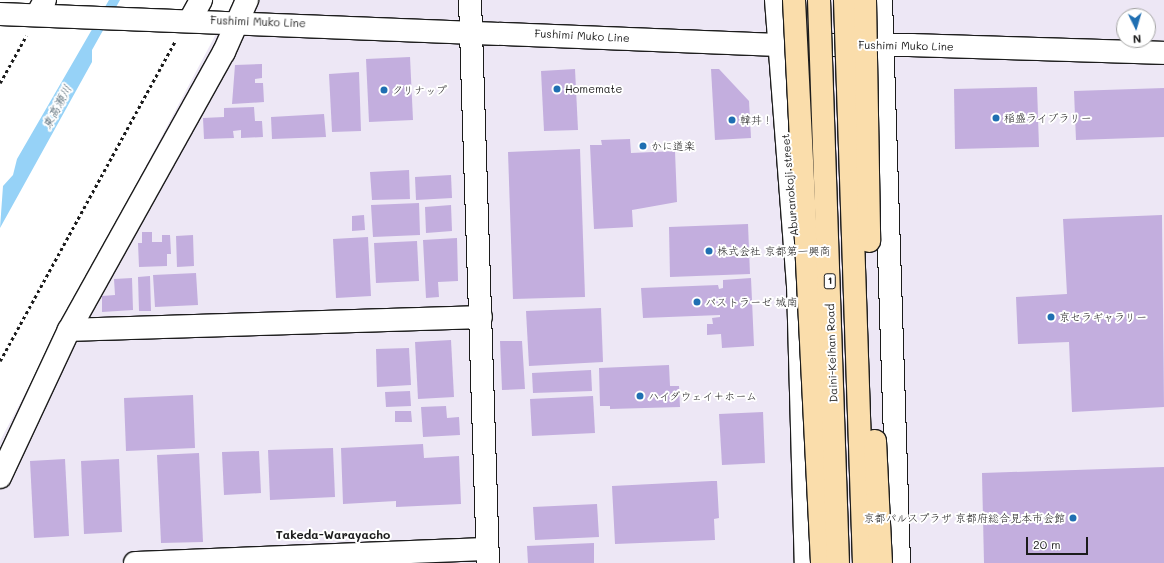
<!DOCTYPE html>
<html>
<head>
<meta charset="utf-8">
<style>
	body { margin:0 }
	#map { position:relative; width:1164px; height:563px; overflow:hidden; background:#fff; font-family:Mali,"Klee One",sans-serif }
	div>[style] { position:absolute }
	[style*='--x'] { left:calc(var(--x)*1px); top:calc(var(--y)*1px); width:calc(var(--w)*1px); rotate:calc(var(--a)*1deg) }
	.built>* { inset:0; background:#ede7f5 }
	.water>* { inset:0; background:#96d2f7 }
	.building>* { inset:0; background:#c3aede }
	.path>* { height:2.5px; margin-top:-1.25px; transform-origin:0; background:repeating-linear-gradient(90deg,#1c1c1c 0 3px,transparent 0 6px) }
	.roads { filter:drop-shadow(1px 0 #1c1c1c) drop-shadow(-1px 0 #1c1c1c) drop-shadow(0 1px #1c1c1c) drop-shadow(0 -1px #1c1c1c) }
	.street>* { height:22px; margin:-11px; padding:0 11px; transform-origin:11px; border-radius:11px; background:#fff }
	.secondary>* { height:22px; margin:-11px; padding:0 11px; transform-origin:11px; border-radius:11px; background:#fff }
	.bridges { filter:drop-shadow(1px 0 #1c1c1c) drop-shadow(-1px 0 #1c1c1c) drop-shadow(0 1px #1c1c1c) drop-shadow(0 -1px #1c1c1c) }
	.highway-bridge>* { height:22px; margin:-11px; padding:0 11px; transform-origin:11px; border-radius:11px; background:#faddab }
	.dots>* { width:11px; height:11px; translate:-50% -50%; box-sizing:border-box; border:2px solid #fff; border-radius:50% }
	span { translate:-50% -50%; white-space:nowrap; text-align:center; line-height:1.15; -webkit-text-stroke:4px #fff; paint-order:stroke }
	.shield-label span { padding:1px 3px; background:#fff; border:1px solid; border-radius:3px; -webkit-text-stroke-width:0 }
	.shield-label { font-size:10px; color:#1c1c1c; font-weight:700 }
	.street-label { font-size:11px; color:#1c1c1c }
	.poi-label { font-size:11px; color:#1c1c1c }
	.left { translate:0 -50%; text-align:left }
	.right { translate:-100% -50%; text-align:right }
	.water-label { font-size:12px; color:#475c69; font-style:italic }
	.neighbourhood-label { font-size:12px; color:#1c1c1c; font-weight:700 }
	.north { position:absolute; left:1116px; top:8px; width:40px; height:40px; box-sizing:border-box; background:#fff; border:1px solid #a4a4a4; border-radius:50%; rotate:175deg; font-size:11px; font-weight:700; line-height:16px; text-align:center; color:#1c1c1c }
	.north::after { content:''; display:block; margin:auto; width:14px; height:18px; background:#1f6fb2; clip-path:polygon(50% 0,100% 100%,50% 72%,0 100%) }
	.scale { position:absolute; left:1026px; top:537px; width:62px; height:18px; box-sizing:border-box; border:2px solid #1c1c1c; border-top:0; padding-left:5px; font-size:12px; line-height:14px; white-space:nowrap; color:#1c1c1c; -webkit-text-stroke:3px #fff; paint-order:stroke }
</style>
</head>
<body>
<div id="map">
	<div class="built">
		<i style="clip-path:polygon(evenodd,234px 0,1164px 0,1164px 563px,0 563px,0 441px,234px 0,1124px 16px,1148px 16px,1148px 40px,1124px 40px,1124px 16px)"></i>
	</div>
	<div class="water">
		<i style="clip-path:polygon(109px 0,120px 0,92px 50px,92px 62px,0 228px,3px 186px,13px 175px,17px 159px)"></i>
	</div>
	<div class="building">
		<i style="clip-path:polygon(410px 57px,413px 120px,369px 122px,366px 59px)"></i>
		<i style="clip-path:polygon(262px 64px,262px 78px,255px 79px,255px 83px,263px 83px,264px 102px,232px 104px,235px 65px)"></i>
		<i style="clip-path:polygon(575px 69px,578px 130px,544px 131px,541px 71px)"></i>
		<i style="clip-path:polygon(711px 69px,719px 69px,749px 101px,751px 138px,715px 140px)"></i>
		<i style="clip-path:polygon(359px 72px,361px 131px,332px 132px,329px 74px)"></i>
		<i style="clip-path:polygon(1037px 87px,1039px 147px,955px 149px,954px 89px)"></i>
		<i style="clip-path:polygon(1164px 88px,1164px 137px,1076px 140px,1074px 91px)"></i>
		<i style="clip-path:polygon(254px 107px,255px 121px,262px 121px,263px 137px,241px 138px,241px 130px,233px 131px,234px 138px,204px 139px,203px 118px,224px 117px,224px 108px)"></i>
		<i style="clip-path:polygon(324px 114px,326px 137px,272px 139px,271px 117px)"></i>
		<i style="clip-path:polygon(630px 139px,631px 153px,675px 151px,677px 202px,632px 210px,633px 227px,594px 229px,590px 145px,602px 145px,601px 140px)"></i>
		<i style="clip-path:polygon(580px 149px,585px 297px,513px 299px,508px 152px)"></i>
		<i style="clip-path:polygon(409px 170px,410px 199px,372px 200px,370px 172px)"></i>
		<i style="clip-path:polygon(451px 175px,452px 198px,416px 200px,415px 177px)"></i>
		<i style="clip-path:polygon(419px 203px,420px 235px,373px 237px,371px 205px)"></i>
		<i style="clip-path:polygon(451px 205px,452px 231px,426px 233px,425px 207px)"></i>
		<i style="clip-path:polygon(364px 215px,365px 230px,352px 231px,352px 216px)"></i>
		<i style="clip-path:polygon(1162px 215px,1164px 407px,1072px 412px,1069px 342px,1018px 344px,1016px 297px,1067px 294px,1063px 219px)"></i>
		<i style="clip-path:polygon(748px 224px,750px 274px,670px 277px,669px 227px)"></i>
		<i style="clip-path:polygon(142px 232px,152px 232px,152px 242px,162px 242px,162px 235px,170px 235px,171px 254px,167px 254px,167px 266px,139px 267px,138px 243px,142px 243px)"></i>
		<i style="clip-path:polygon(193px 235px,194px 266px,177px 267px,176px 236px)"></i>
		<i style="clip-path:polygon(368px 237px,371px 296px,336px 298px,333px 239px)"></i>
		<i style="clip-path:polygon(457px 238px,458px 281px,438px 282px,439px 297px,426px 298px,423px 240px)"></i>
		<i style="clip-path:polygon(417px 241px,419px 281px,376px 283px,374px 243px)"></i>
		<i style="clip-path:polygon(196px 273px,198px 305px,155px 307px,153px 275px)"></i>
		<i style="clip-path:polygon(150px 276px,151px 311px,139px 311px,138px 277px)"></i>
		<i style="clip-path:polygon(132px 278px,133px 310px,102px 312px,102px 296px,115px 295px,114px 279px)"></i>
		<i style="clip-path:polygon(751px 278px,754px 346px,722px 348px,721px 334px,707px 335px,707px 324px,713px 324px,712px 318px,720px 317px,720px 315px,643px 318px,641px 288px,718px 285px,719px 289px,723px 288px,723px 280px)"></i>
		<i style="clip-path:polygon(601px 308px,603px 362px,529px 366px,526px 311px)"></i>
		<i style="clip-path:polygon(451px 340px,454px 397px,418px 399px,415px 342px)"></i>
		<i style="clip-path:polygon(500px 341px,522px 341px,525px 389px,502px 390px)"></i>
		<i style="clip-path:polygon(409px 348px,411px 385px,377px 387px,376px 349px)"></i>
		<i style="clip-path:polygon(669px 365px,670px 386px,679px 386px,680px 407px,610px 409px,610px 406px,600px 406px,599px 368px)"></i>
		<i style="clip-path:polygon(591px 370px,592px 391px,533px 393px,532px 373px)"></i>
		<i style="clip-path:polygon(410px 391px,411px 406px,386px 407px,385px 392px)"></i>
		<i style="clip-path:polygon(193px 395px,195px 448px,126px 451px,124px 398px)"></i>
		<i style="clip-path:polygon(593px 396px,595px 433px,532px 436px,530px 399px)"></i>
		<i style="clip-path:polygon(446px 406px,447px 418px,459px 417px,460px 435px,423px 437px,421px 407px)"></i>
		<i style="clip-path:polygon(395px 411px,411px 411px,412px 422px,395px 422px)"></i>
		<i style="clip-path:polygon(763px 412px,765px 463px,722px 465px,719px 414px)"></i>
		<i style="clip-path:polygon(423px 444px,424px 458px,459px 456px,461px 504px,396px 507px,396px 501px,343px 504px,341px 448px)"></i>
		<i style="clip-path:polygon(333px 448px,335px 497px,270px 500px,268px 450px)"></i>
		<i style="clip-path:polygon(259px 451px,261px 493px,224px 495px,222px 452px)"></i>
		<i style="clip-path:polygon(199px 453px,203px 542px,161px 543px,157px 455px)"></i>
		<i style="clip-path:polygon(65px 459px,69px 536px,34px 538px,30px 461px)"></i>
		<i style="clip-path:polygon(119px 459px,122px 532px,84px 534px,81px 461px)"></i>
		<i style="clip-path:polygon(1164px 467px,1164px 563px,984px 563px,982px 473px)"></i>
		<i style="clip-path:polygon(712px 481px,717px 481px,719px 518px,714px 519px,715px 540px,615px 544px,612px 486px)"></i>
		<i style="clip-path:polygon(597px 504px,599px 537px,535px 540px,533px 507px)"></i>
		<i style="clip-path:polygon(594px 543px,594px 563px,528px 563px,527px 546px)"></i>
	</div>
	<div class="path">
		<i style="--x:0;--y:83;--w:54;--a:-61"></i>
		<i style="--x:0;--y:361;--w:364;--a:-61.3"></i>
	</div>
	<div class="roads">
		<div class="street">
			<i style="--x:470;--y:0;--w:563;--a:88.17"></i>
			<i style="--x:37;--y:15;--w:17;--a:-62"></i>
			<i style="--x:190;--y:20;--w:23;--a:-61"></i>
			<i style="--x:69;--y:330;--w:412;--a:-1.8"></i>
			<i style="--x:0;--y:477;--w:162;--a:-64.9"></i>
			<i style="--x:69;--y:330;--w:318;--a:-60.9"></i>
			<i style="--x:224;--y:52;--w:57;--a:-66.1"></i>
			<i style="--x:135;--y:563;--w:352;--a:-2.3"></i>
		</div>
		<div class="secondary">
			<i style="--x:776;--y:0;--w:286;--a:85.6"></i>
			<i style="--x:798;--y:285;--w:278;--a:88.4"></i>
			<i style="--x:881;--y:0;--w:563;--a:88.17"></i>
			<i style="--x:0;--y:14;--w:779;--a:2.28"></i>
			<i style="--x:778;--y:45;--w:134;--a:0"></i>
			<i style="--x:912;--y:45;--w:252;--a:1.8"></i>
		</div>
	</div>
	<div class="bridges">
		<div class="highway-bridge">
			<i style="--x:794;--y:0;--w:564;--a:87.15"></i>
			<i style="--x:819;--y:0;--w:563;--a:88.07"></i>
			<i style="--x:845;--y:0;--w:563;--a:88.07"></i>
			<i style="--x:865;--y:0;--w:241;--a:89"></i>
			<i style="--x:875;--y:441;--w:122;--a:87.2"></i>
		</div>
	</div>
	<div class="dots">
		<i style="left:557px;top:89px;background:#1f6fb2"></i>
		<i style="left:384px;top:90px;background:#1f6fb2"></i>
		<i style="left:996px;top:118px;background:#1f6fb2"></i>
		<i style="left:732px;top:120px;background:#1f6fb2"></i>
		<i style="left:643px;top:146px;background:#1f6fb2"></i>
		<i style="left:709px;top:251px;background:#1f6fb2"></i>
		<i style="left:697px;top:302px;background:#1f6fb2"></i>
		<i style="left:1051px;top:317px;background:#1f6fb2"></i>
		<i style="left:640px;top:396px;background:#1f6fb2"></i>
		<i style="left:1073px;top:518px;background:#1f6fb2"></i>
	</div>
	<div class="shield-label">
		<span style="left:830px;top:281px">1</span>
	</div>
	<div class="street-label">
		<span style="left:258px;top:22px;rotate:2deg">Fushimi Muko Line</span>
		<span style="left:582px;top:36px;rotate:3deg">Fushimi Muko Line</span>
		<span style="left:906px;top:46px;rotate:1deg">Fushimi Muko Line</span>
		<span style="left:790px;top:185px;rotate:-95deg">Aburanokoji street</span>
		<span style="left:832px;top:353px;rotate:-92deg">Daini-Keihan Road</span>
	</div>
	<div class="poi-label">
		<span class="left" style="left:565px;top:89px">Homemate</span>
		<span class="left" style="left:392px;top:90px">クリナップ</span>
		<span class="left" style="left:1004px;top:118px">稲盛ライブラリー</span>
		<span class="left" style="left:740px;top:120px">韓丼！</span>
		<span class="left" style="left:651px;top:146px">かに道楽</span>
		<span class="left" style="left:717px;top:251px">株式会社 京都第一興商</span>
		<span class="left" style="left:705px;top:302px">パストラーゼ 城南</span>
		<span class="left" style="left:1059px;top:317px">京セラギャラリー</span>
		<span class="left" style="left:648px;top:396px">ハイダウェイ＋ホーム</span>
		<span class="right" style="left:1065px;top:518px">京都パルスプラザ 京都府総合見本市会館</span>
	</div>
	<div class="water-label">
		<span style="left:57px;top:107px;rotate:-62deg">東高瀬川</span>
	</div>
	<div class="neighbourhood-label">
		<span style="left:333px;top:535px">Takeda-Warayacho</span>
	</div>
	<div class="north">N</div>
	<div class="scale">20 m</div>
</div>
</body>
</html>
